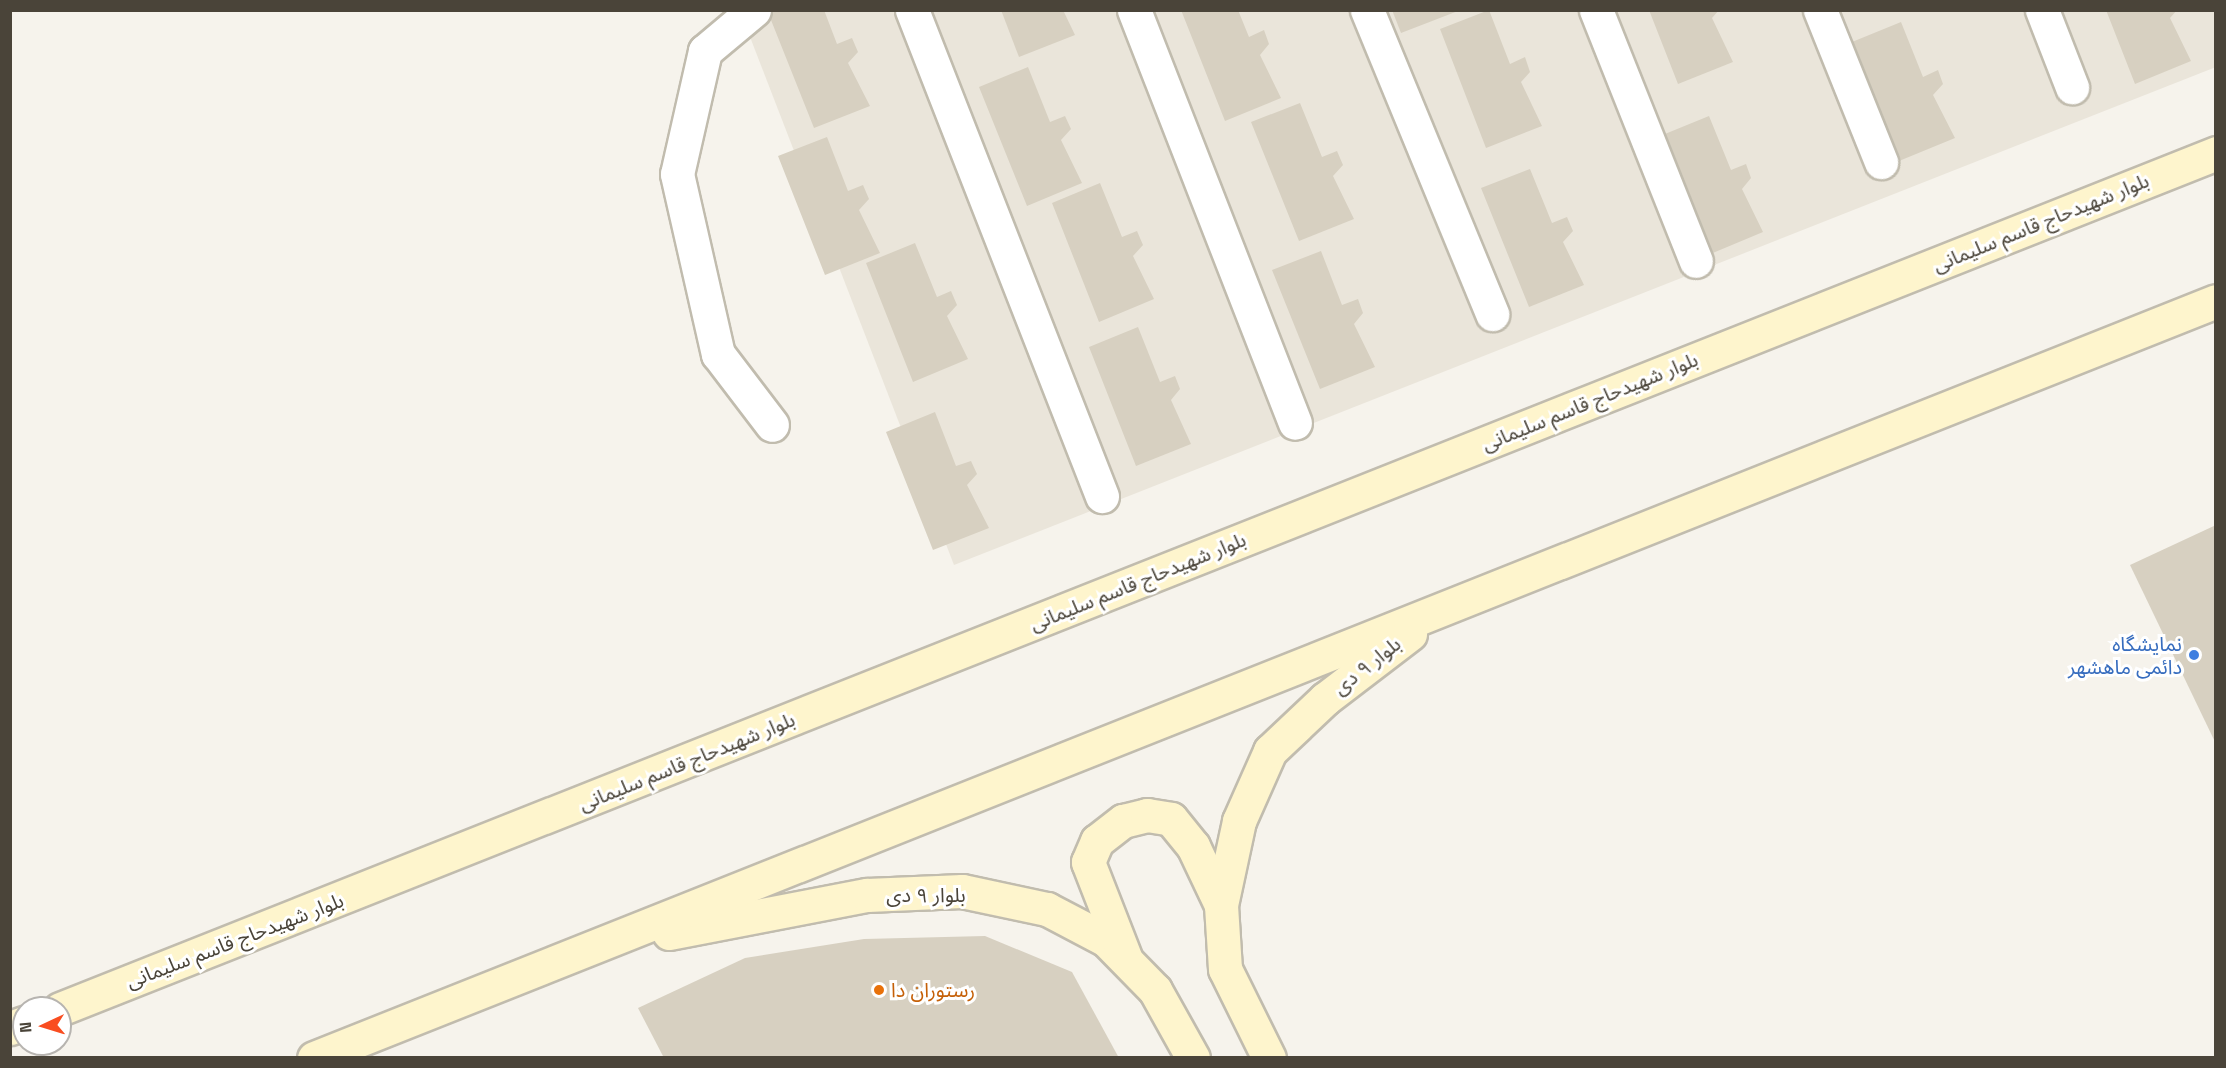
<!DOCTYPE html>
<html>
<head>
<meta charset="utf-8">
<style>
	body { margin:0 }
	#map { position:relative; width:2226px; height:1068px; overflow:hidden; background:#f6f3ec; font-family:"Space Grotesk","Noto Sans Arabic",sans-serif }
	div>[style] { position:absolute }
	[style*='--x'] { left:calc(var(--x)*1px); top:calc(var(--y)*1px); width:calc(var(--w)*1px); rotate:calc(var(--a)*1deg) }
	.residential>* { inset:0; background:#eae5da }
	.building>* { inset:0; background:#d7d0c1 }
	.roads { filter:drop-shadow(2px 0 #c1bcae) drop-shadow(-2px 0 #c1bcae) drop-shadow(0 2px #c1bcae) drop-shadow(0 -2px #c1bcae) }
	.minor>* { height:33px; margin:-16.5px; padding:0 16.5px; transform-origin:16.5px; border-radius:16.5px; background:#fff }
	.secondary>* { height:33px; margin:-16.5px; padding:0 16.5px; transform-origin:16.5px; border-radius:16.5px; background:#fef5cd }
	.dots>* { width:16px; height:16px; translate:-50% -50%; box-sizing:border-box; border:3px solid #fff; border-radius:50% }
	span { translate:-50% -50%; white-space:nowrap; text-align:center; line-height:1.15; -webkit-text-stroke:6px #fff; paint-order:stroke }
	.street-label { font-size:20px; color:#4a4439 }
	.shop-label { font-size:20px; color:#366cbe }
	.right { translate:-100% -50%; text-align:right }
	.food-label { font-size:20px; color:#c56008 }
	.left { translate:0 -50%; text-align:left }
	.frame { position:absolute; inset:0; border:12px solid #4a4439; pointer-events:none }
	.north { position:absolute; left:12px; top:996px; width:60px; height:60px; box-sizing:border-box; background:#fff; border:2px solid #b7b4b0; border-radius:50%; rotate:266deg; font-size:16px; font-weight:700; line-height:24px; text-align:center; color:#4a4439 }
	.north::after { content:''; display:block; margin:auto; width:21px; height:27px; background:#f94d20; clip-path:polygon(50% 0,100% 100%,50% 72%,0 100%) }
</style>
</head>
<body>
<div id="map">
	<div class="residential">
		<i style="clip-path:polygon(2215px 10px,2216px 67px,954px 565px,740px 11px)"></i>
	</div>
	<div class="building">
		<i style="clip-path:polygon(767px 10px,824px 10px,837px 44px,852px 38px,858px 52px,848px 63px,870px 106px,814px 128px)"></i>
		<i style="clip-path:polygon(1001px 10px,1063px 10px,1075px 35px,1019px 57px)"></i>
		<i style="clip-path:polygon(1181px 10px,1238px 10px,1249px 37px,1264px 30px,1269px 44px,1260px 55px,1281px 98px,1225px 121px)"></i>
		<i style="clip-path:polygon(1392px 10px,1458px 10px,1458px 11px,1401px 33px)"></i>
		<i style="clip-path:polygon(1489px 10px,1510px 64px,1525px 57px,1530px 72px,1521px 82px,1542px 126px,1486px 148px,1440px 29px)"></i>
		<i style="clip-path:polygon(1649px 10px,1719px 10px,1712px 18px,1733px 62px,1678px 84px)"></i>
		<i style="clip-path:polygon(2106px 10px,2177px 10px,2170px 18px,2191px 61px,2135px 84px)"></i>
		<i style="clip-path:polygon(1901px 22px,1923px 77px,1938px 70px,1943px 84px,1933px 95px,1955px 138px,1899px 161px,1852px 42px)"></i>
		<i style="clip-path:polygon(1028px 67px,1050px 122px,1065px 116px,1071px 129px,1061px 140px,1082px 183px,1027px 206px,979px 87px)"></i>
		<i style="clip-path:polygon(1300px 103px,1322px 157px,1337px 151px,1343px 165px,1333px 176px,1354px 219px,1299px 241px,1251px 122px)"></i>
		<i style="clip-path:polygon(1709px 116px,1731px 170px,1746px 164px,1751px 178px,1742px 189px,1763px 232px,1708px 255px,1660px 136px)"></i>
		<i style="clip-path:polygon(827px 137px,848px 191px,863px 185px,869px 199px,859px 210px,880px 253px,825px 275px,778px 156px)"></i>
		<i style="clip-path:polygon(1530px 169px,1552px 223px,1567px 217px,1573px 231px,1563px 242px,1584px 285px,1529px 307px,1481px 188px)"></i>
		<i style="clip-path:polygon(1100px 183px,1122px 237px,1137px 231px,1143px 245px,1133px 256px,1154px 299px,1099px 322px,1052px 203px)"></i>
		<i style="clip-path:polygon(915px 243px,937px 297px,951px 291px,957px 305px,947px 316px,968px 359px,913px 382px,866px 263px)"></i>
		<i style="clip-path:polygon(1321px 251px,1342px 305px,1358px 299px,1363px 313px,1354px 324px,1375px 367px,1320px 389px,1272px 270px)"></i>
		<i style="clip-path:polygon(1138px 327px,1160px 382px,1175px 376px,1180px 389px,1171px 400px,1191px 444px,1136px 466px,1089px 347px)"></i>
		<i style="clip-path:polygon(935px 412px,956px 466px,971px 461px,977px 474px,967px 485px,989px 528px,933px 550px,886px 432px)"></i>
		<i style="clip-path:polygon(2216px 525px,2216px 744px,2130px 565px)"></i>
		<i style="clip-path:polygon(985px 936px,1072px 972px,1119px 1058px,664px 1058px,638px 1008px,745px 958px,864px 939px)"></i>
	</div>
	<div class="roads">
		<div class="minor">
			<i style="--x:754;--y:10;--w:64;--a:140.1"></i>
			<i style="--x:705;--y:51;--w:126;--a:102.8"></i>
			<i style="--x:677;--y:174;--w:185;--a:77.2"></i>
			<i style="--x:718;--y:354;--w:89;--a:52.7"></i>
			<i style="--x:912;--y:10;--w:522;--a:68.65"></i>
			<i style="--x:1134;--y:10;--w:443;--a:68.7"></i>
			<i style="--x:1367;--y:10;--w:329;--a:67.6"></i>
			<i style="--x:1596;--y:10;--w:270;--a:68.3"></i>
			<i style="--x:1820;--y:10;--w:164;--a:68.1"></i>
			<i style="--x:2042;--y:10;--w:83;--a:68.7"></i>
		</div>
		<div class="secondary">
			<i style="--x:669;--y:933;--w:202;--a:-10.9"></i>
			<i style="--x:867;--y:895;--w:95;--a:-2.4"></i>
			<i style="--x:962;--y:891;--w:87;--a:12"></i>
			<i style="--x:1047;--y:909;--w:67;--a:27.7"></i>
			<i style="--x:1106;--y:940;--w:70;--a:45.6"></i>
			<i style="--x:1155;--y:990;--w:78;--a:60.8"></i>
			<i style="--x:1125;--y:957;--w:102;--a:-111.3"></i>
			<i style="--x:1088;--y:862;--w:23;--a:-67"></i>
			<i style="--x:1097;--y:841;--w:33;--a:-38"></i>
			<i style="--x:1123;--y:821;--w:25;--a:-14"></i>
			<i style="--x:1147;--y:815;--w:24;--a:9"></i>
			<i style="--x:1171;--y:819;--w:35;--a:51"></i>
			<i style="--x:1193;--y:846;--w:65;--a:64.6"></i>
			<i style="--x:60;--y:1009;--w:2320;--a:-21.65"></i>
			<i style="--x:10;--y:1028;--w:15;--a:-20"></i>
			<i style="--x:314;--y:1058;--w:2047;--a:-21.7"></i>
			<i style="--x:1269;--y:1058;--w:99;--a:-116.3"></i>
			<i style="--x:1225;--y:969;--w:64;--a:-93.6"></i>
			<i style="--x:1221;--y:905;--w:86;--a:-77.9"></i>
			<i style="--x:1239;--y:821;--w:77;--a:-66.1"></i>
			<i style="--x:1270;--y:751;--w:76;--a:-43.4"></i>
			<i style="--x:1325;--y:699;--w:107;--a:-37.4"></i>
		</div>
	</div>
	<div class="dots">
		<i style="left:2194px;top:655px;background:#3f7fe0"></i>
		<i style="left:879px;top:990px;background:#e8710a"></i>
	</div>
	<div class="street-label">
		<span style="left:2041px;top:223px;rotate:-22deg">بلوار شهیدحاج قاسم سلیمانی</span>
		<span style="left:1590px;top:402px;rotate:-22deg">بلوار شهیدحاج قاسم سلیمانی</span>
		<span style="left:1138px;top:582px;rotate:-22deg">بلوار شهیدحاج قاسم سلیمانی</span>
		<span style="left:1367px;top:666px;rotate:-38deg">بلوار ۹ دی</span>
		<span style="left:687px;top:762px;rotate:-22deg">بلوار شهیدحاج قاسم سلیمانی</span>
		<span style="left:926px;top:895px">بلوار ۹ دی</span>
		<span style="left:235px;top:941px;rotate:-21deg">بلوار شهیدحاج قاسم سلیمانی</span>
	</div>
	<div class="shop-label">
		<span class="right" style="left:2182px;top:656px">نمایشگاه<br>دائمی ماهشهر</span>
	</div>
	<div class="food-label">
		<span class="left" style="left:891px;top:990px">رستوران دا</span>
	</div>
	<div class="frame"></div>
	<div class="north">N</div>
</div>
</body>
</html>
